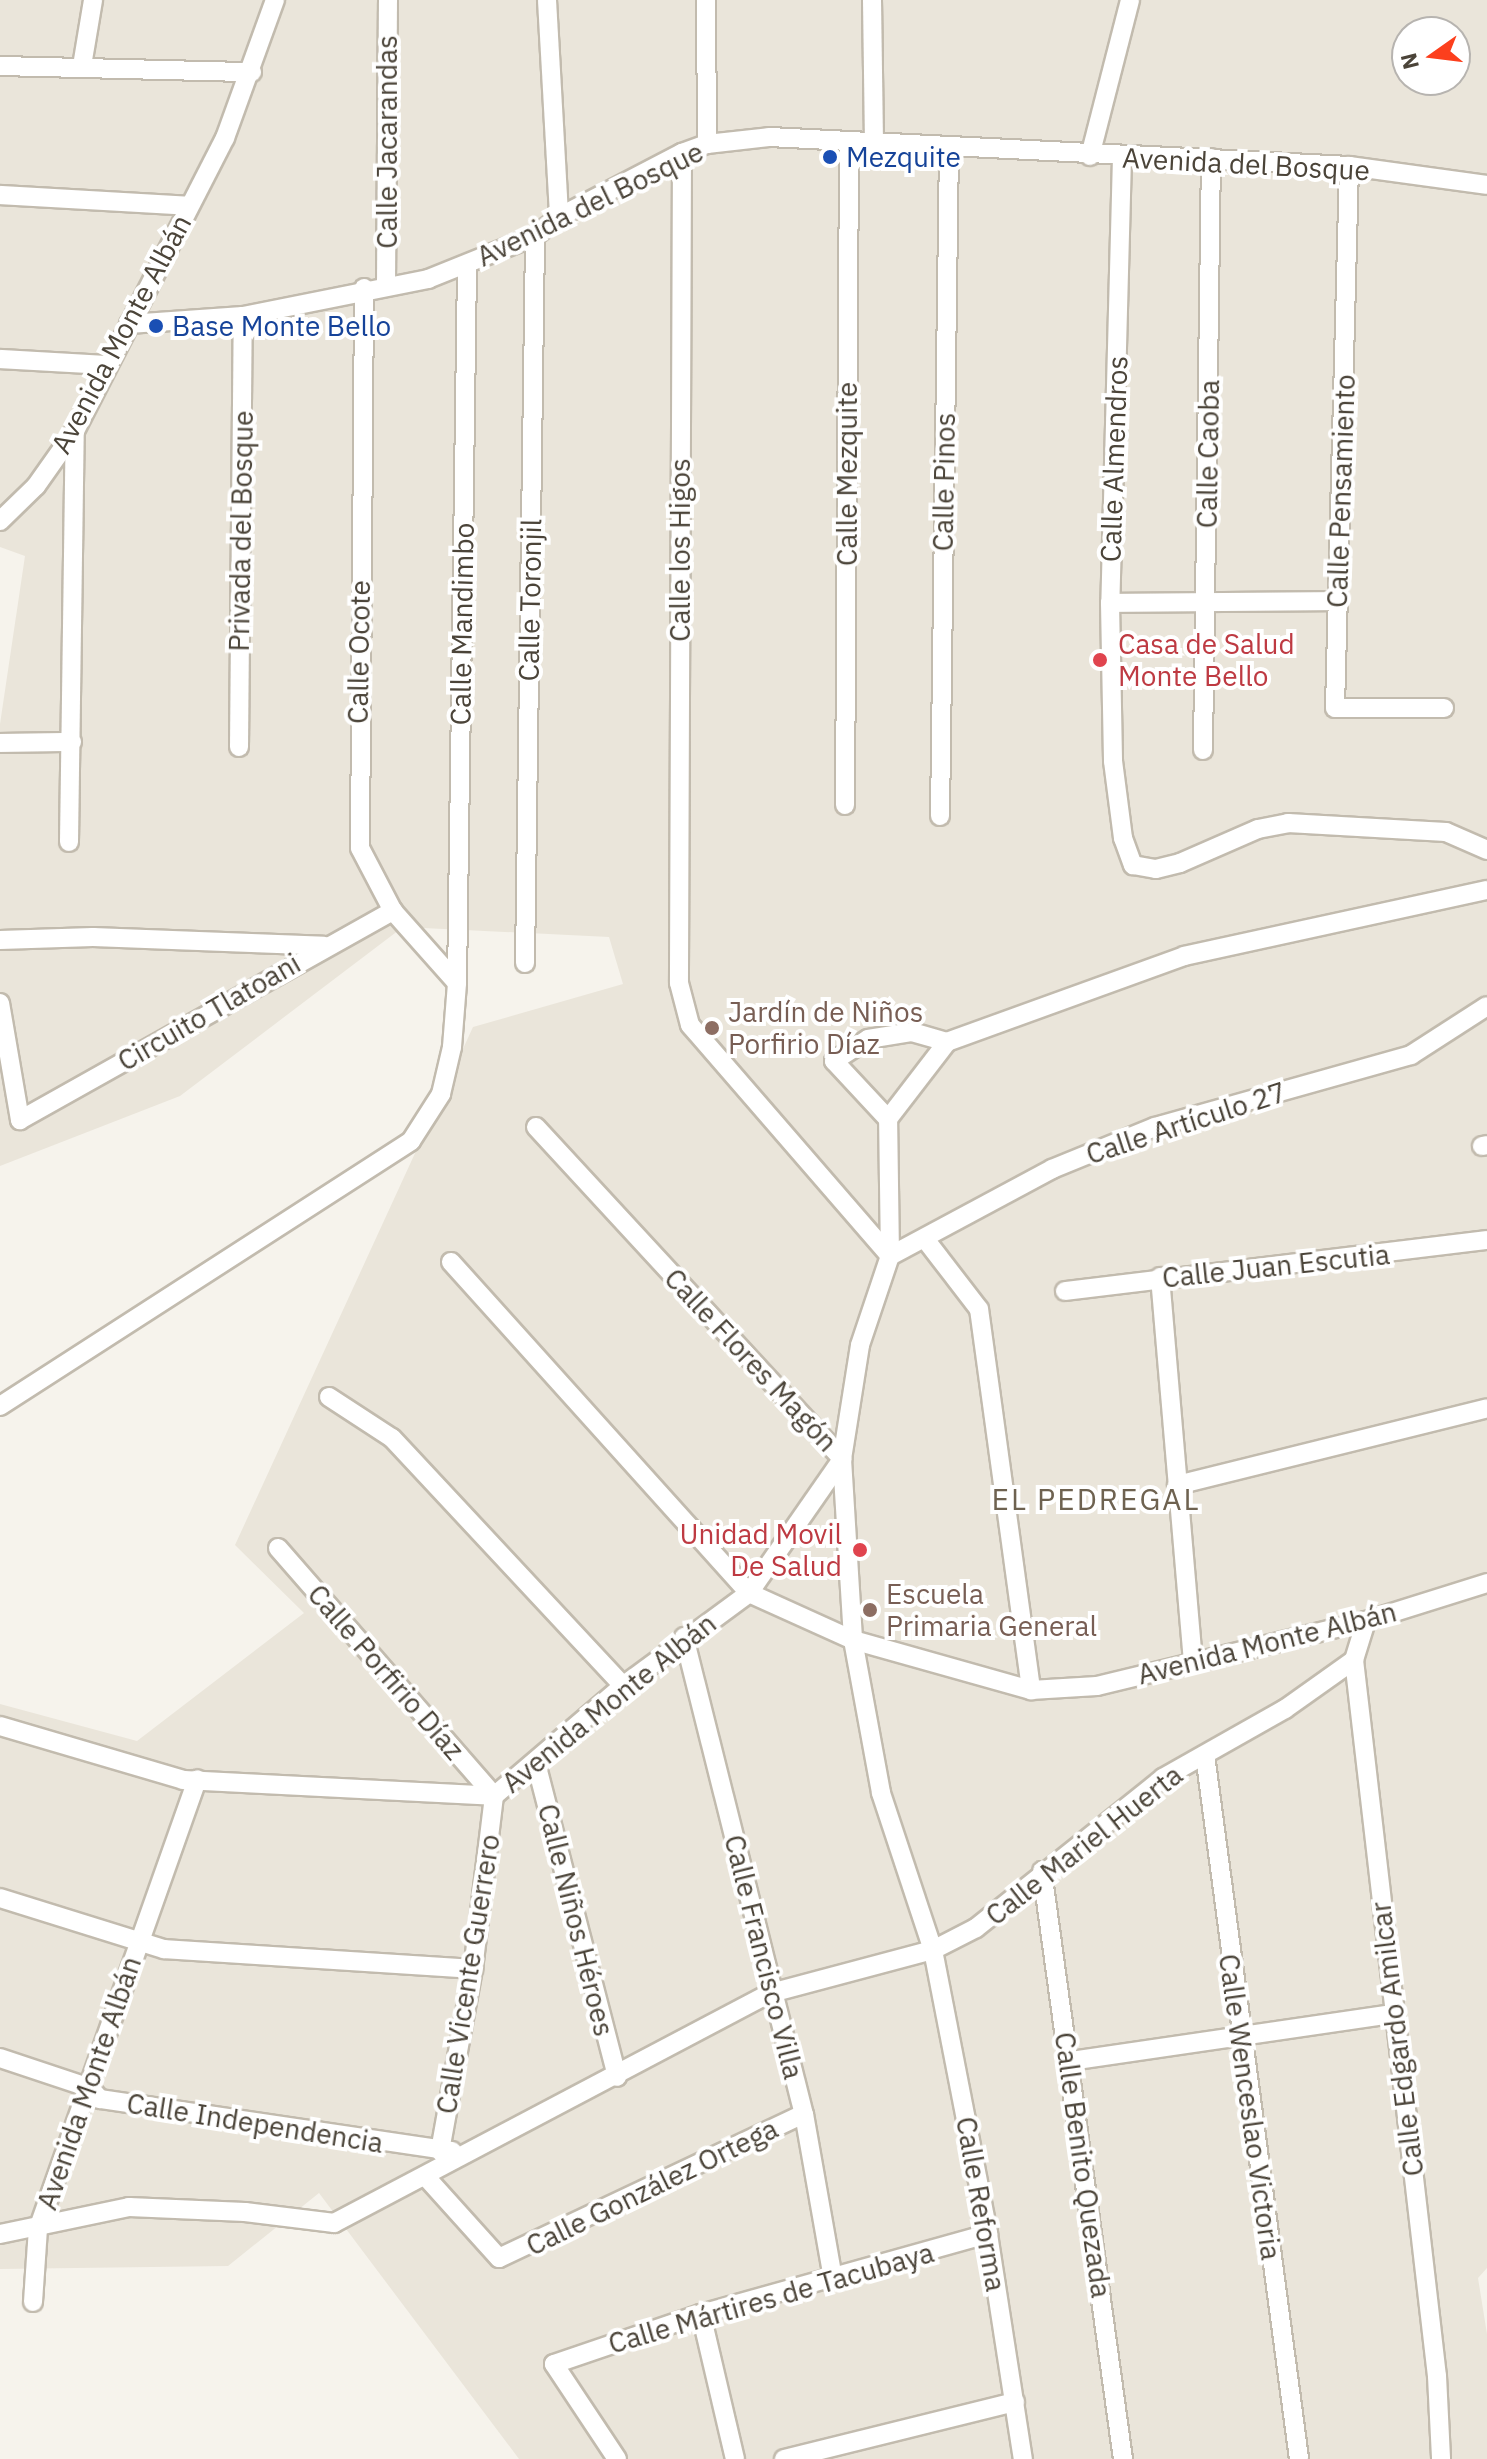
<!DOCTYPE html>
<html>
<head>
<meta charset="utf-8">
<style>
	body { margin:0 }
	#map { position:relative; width:1487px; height:2459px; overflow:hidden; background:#f6f3ec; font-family:"IBM Plex Sans",sans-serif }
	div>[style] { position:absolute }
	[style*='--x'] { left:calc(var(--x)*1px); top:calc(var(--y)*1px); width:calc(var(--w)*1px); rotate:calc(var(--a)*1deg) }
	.residential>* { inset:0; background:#eae5da }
	.roads { filter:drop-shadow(2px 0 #c2bbae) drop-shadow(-2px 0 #c2bbae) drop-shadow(0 2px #c2bbae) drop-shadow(0 -2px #c2bbae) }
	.minor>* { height:18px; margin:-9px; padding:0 9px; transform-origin:9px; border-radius:9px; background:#fff }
	.dots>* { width:22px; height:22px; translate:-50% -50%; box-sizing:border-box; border:4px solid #fff; border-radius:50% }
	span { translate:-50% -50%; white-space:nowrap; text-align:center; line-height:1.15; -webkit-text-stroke:8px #fff; paint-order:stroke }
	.street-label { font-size:28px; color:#4b4439 }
	.transit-label { font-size:28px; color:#164399 }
	.left { translate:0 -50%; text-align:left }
	.health-label { font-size:28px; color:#be3a42 }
	.right { translate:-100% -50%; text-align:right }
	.education-label { font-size:28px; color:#785e54 }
	.neighbourhood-label { font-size:30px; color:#6e6250; letter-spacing:2px }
	.north { position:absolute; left:1391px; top:16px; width:80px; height:80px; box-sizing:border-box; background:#fff; border:2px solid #b7b4b0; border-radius:50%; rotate:256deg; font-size:22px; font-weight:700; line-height:32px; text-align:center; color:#4b4439 }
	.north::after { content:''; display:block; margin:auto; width:28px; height:36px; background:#fc3f1d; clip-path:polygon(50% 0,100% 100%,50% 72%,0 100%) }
</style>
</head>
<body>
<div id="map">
	<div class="residential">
		<i style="clip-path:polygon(evenodd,0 0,1487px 0,1487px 2268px,1478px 2278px,1487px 2334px,1487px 2459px,519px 2459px,319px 2193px,228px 2266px,0 2269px,0 1704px,137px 1741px,304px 1613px,235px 1545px,473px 1027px,623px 984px,609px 937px,403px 927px,180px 1096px,0 1166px,0 724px,25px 556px,0 547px,0 0,1407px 32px,1455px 32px,1455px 80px,1407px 80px,1407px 32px)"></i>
	</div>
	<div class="roads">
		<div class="minor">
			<i style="--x:547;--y:0;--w:217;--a:86.8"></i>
			<i style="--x:706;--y:0;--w:144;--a:89.6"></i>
			<i style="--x:872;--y:0;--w:145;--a:89.2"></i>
			<i style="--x:0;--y:66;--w:252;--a:1.4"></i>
			<i style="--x:82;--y:66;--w:67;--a:-80.5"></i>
			<i style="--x:682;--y:153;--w:830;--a:90.21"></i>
			<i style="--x:679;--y:983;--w:43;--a:75.3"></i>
			<i style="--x:690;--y:1025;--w:306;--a:49.1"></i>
			<i style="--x:1090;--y:156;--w:161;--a:-75.6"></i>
			<i style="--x:1122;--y:157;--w:446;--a:91.5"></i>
			<i style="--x:1110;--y:603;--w:158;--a:88.9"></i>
			<i style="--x:1113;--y:761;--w:78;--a:82.6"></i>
			<i style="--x:1123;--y:838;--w:29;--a:70"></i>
			<i style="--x:1133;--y:865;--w:23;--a:10"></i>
			<i style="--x:1156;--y:869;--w:25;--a:-14"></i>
			<i style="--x:1180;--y:863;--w:85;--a:-23.6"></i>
			<i style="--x:1258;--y:829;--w:31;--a:-11"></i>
			<i style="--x:1288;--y:823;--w:158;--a:3.3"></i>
			<i style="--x:1446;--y:832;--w:45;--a:23.7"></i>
			<i style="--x:1349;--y:166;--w:542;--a:91.48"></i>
			<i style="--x:1335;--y:708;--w:109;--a:0"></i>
			<i style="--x:0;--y:195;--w:188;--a:3.3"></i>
			<i style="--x:386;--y:285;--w:285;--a:-89.6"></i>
			<i style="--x:364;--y:288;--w:560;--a:90.41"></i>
			<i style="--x:360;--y:848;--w:71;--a:62.4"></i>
			<i style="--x:393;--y:911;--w:96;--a:48.4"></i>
			<i style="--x:129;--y:324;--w:114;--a:-4"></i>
			<i style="--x:243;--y:316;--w:189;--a:-11.3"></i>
			<i style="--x:428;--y:279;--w:115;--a:-21.9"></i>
			<i style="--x:535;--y:236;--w:31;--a:-38"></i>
			<i style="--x:559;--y:217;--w:139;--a:-27.5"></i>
			<i style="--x:682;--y:153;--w:27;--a:-20"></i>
			<i style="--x:707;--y:144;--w:62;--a:-6.4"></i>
			<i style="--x:769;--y:137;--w:581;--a:2.86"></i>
			<i style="--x:1349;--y:166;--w:139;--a:7.8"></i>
			<i style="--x:0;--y:359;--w:106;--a:3.2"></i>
			<i style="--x:0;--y:521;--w:50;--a:-44.2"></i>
			<i style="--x:36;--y:486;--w:67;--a:-54.7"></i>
			<i style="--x:75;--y:431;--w:329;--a:-62.9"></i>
			<i style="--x:225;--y:138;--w:147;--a:-70.1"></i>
			<i style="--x:1110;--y:603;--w:226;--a:-0.5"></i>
			<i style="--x:0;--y:743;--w:72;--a:-0.8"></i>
			<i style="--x:239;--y:747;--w:431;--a:-89.5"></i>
			<i style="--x:1203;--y:750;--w:592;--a:-89.23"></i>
			<i style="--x:845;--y:805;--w:662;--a:-89.65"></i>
			<i style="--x:940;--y:816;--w:667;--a:-89.23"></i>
			<i style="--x:69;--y:842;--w:411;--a:-89.2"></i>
			<i style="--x:0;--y:940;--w:93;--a:-1.8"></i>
			<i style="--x:93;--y:937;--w:231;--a:2.2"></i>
			<i style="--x:525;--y:963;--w:727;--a:-89.21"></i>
			<i style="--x:0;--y:1003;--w:119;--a:80.3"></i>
			<i style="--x:20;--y:1120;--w:428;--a:-29.3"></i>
			<i style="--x:888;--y:1119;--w:79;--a:-133"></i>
			<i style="--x:834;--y:1061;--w:40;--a:-32.9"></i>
			<i style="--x:868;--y:1039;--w:45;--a:-9"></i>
			<i style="--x:912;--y:1032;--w:36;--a:16"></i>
			<i style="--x:536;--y:1127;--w:452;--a:47.3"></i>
			<i style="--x:842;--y:1459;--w:181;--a:86.5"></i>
			<i style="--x:853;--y:1640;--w:156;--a:79.6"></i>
			<i style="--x:881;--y:1793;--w:165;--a:71.7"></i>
			<i style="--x:933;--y:1950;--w:289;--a:79"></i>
			<i style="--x:988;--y:2234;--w:228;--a:81.2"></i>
			<i style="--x:1482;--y:1146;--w:5;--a:-11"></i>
			<i style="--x:925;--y:1239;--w:88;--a:52.4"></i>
			<i style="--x:979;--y:1309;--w:385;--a:82.2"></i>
			<i style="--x:890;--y:1256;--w:184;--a:-28.2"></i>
			<i style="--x:1052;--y:1169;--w:111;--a:-22.2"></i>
			<i style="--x:1155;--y:1127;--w:266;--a:-15.7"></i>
			<i style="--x:1411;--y:1055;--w:90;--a:-32.8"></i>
			<i style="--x:451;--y:1262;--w:445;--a:48"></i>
			<i style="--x:749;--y:1593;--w:114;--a:24.3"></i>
			<i style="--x:853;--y:1640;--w:185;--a:15.7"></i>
			<i style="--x:1031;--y:1690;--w:66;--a:-3.5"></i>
			<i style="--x:1097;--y:1686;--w:277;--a:-13.6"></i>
			<i style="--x:1366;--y:1621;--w:127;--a:-17.4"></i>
			<i style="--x:1160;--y:1277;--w:385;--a:85.1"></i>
			<i style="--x:1065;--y:1291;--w:425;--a:-6.9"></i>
			<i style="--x:329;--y:1397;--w:75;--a:33.1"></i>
			<i style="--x:392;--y:1438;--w:339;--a:47"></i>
			<i style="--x:0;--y:1406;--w:489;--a:-32.8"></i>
			<i style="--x:411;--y:1141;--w:56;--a:-57.4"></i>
			<i style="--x:441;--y:1094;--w:48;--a:-76.8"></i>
			<i style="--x:452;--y:1047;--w:64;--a:-85.5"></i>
			<i style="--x:457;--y:983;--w:717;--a:-89.2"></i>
			<i style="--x:1177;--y:1485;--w:319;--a:-13.9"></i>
			<i style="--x:278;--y:1548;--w:329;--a:48.9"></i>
			<i style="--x:494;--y:1796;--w:174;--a:96.9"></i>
			<i style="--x:473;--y:1969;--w:185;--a:100.3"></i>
			<i style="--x:1366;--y:1621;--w:41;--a:107.1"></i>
			<i style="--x:1354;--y:1660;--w:721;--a:83.39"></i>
			<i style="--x:1437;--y:2376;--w:83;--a:87.2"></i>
			<i style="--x:684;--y:1637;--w:492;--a:75.9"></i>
			<i style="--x:804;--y:2114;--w:168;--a:80"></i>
			<i style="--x:0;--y:1726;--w:191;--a:16.4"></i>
			<i style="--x:183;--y:1780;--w:311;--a:2.9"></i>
			<i style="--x:494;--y:1796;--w:170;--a:-40.5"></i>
			<i style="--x:623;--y:1686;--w:157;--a:-36.4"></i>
			<i style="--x:749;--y:1593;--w:163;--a:-55.2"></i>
			<i style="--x:842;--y:1459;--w:115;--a:-81"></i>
			<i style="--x:860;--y:1345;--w:94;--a:-71.4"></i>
			<i style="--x:890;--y:1256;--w:137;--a:-90.8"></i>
			<i style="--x:888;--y:1119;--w:97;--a:-52.5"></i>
			<i style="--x:947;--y:1042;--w:252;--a:-19.9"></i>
			<i style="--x:1184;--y:956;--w:310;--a:-12.3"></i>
			<i style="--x:1205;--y:1755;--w:710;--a:82.39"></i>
			<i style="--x:536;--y:1763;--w:324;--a:75.5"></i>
			<i style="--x:1042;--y:1871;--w:594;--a:82.16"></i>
			<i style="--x:0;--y:1898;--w:172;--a:17.3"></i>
			<i style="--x:164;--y:1949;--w:310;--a:3.7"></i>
			<i style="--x:0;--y:2058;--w:95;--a:18.4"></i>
			<i style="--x:90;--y:2088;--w:15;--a:48"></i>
			<i style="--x:100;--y:2099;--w:356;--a:8.4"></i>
			<i style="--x:1070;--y:2061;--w:326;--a:-8.3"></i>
			<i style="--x:426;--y:2177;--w:109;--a:48"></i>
			<i style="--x:499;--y:2258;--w:337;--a:-25.3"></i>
			<i style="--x:0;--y:2234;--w:132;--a:-11.8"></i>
			<i style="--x:129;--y:2207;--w:116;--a:2.5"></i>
			<i style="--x:245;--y:2212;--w:90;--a:7"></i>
			<i style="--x:334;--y:2223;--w:494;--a:-27.8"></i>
			<i style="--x:771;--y:1993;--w:168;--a:-14.9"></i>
			<i style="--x:933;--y:1950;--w:48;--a:-27.1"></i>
			<i style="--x:976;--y:1928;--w:240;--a:-38.7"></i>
			<i style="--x:1163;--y:1778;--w:140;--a:-29.5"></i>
			<i style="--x:1285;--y:1709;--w:85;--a:-35.4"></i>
			<i style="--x:33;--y:2302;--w:73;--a:-86.1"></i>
			<i style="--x:38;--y:2229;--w:477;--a:-70.5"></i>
			<i style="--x:701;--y:2314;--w:149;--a:76.8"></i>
			<i style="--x:617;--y:2459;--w:114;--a:-123.6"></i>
			<i style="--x:554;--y:2364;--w:155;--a:-18.8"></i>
			<i style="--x:701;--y:2314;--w:298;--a:-15.6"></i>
			<i style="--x:784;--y:2459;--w:238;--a:-13.9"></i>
		</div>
	</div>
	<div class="dots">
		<i style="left:830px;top:157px;background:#1a4fb4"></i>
		<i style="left:156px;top:326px;background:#1a4fb4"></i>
		<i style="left:1100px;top:660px;background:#e0444e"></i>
		<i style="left:712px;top:1028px;background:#8d6e63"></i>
		<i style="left:860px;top:1550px;background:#e0444e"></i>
		<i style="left:870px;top:1610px;background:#8d6e63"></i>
	</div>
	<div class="street-label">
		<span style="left:387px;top:142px;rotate:-90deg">Calle Jacarandas</span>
		<span style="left:1246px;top:164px;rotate:3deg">Avenida del Bosque</span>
		<span style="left:590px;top:204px;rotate:-26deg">Avenida del Bosque</span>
		<span style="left:121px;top:334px;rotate:-62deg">Avenida Monte Albán</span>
		<span style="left:1208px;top:454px;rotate:-89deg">Calle Caoba</span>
		<span style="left:1114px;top:459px;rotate:-88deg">Calle Almendros</span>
		<span style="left:847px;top:474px;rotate:-90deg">Calle Mezquite</span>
		<span style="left:944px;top:482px;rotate:-89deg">Calle Pinos</span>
		<span style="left:1341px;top:491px;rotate:-88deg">Calle Pensamiento</span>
		<span style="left:241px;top:531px;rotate:-89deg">Privada del Bosque</span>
		<span style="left:680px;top:550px;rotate:-90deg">Calle los Higos</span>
		<span style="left:530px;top:600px;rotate:-89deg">Calle Toronjil</span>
		<span style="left:462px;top:624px;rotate:-89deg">Calle Mandimbo</span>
		<span style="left:359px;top:652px;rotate:-89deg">Calle Ocote</span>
		<span style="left:209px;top:1012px;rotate:-30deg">Circuito Tlatoani</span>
		<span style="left:1186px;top:1123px;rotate:-18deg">Calle Artículo 27</span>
		<span style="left:1276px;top:1266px;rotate:-6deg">Calle Juan Escutia</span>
		<span style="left:751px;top:1360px;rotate:47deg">Calle Flores Magón</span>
		<span style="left:1267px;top:1643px;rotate:-14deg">Avenida Monte Albán</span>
		<span style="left:386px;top:1672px;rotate:49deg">Calle Porfirio Díaz</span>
		<span style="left:609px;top:1703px;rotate:-39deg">Avenida Monte Albán</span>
		<span style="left:1084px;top:1845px;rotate:-38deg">Calle Mariel Huerta</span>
		<span style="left:576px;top:1920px;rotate:76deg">Calle Niños Héroes</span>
		<span style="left:764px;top:1957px;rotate:76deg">Calle Francisco Villa</span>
		<span style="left:468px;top:1974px;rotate:-81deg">Calle Vicente Guerrero</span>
		<span style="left:1397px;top:2039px;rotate:-97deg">Calle Edgardo Amilcar</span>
		<span style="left:89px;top:2083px;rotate:-71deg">Avenida Monte Albán</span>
		<span style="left:1250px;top:2107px;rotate:82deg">Calle Wenceslao Victoria</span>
		<span style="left:255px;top:2123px;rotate:9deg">Calle Independencia</span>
		<span style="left:1083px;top:2165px;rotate:82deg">Calle Benito Quezada</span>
		<span style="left:652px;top:2187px;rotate:-26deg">Calle González Ortega</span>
		<span style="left:981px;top:2204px;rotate:80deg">Calle Reforma</span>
		<span style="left:771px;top:2298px;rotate:-16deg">Calle Mártires de Tacubaya</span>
	</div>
	<div class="transit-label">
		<span class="left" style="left:846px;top:157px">Mezquite</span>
		<span class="left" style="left:172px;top:326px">Base Monte Bello</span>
	</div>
	<div class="health-label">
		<span class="left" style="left:1118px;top:660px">Casa de Salud<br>Monte Bello</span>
		<span class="right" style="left:842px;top:1550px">Unidad Movil<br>De Salud</span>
	</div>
	<div class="education-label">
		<span class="left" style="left:728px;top:1028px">Jardín de Niños<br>Porfirio Díaz</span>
		<span class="left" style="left:886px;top:1610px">Escuela<br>Primaria General</span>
	</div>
	<div class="neighbourhood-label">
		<span style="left:1096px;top:1499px">EL PEDREGAL</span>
	</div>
	<div class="north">N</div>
</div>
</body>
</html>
